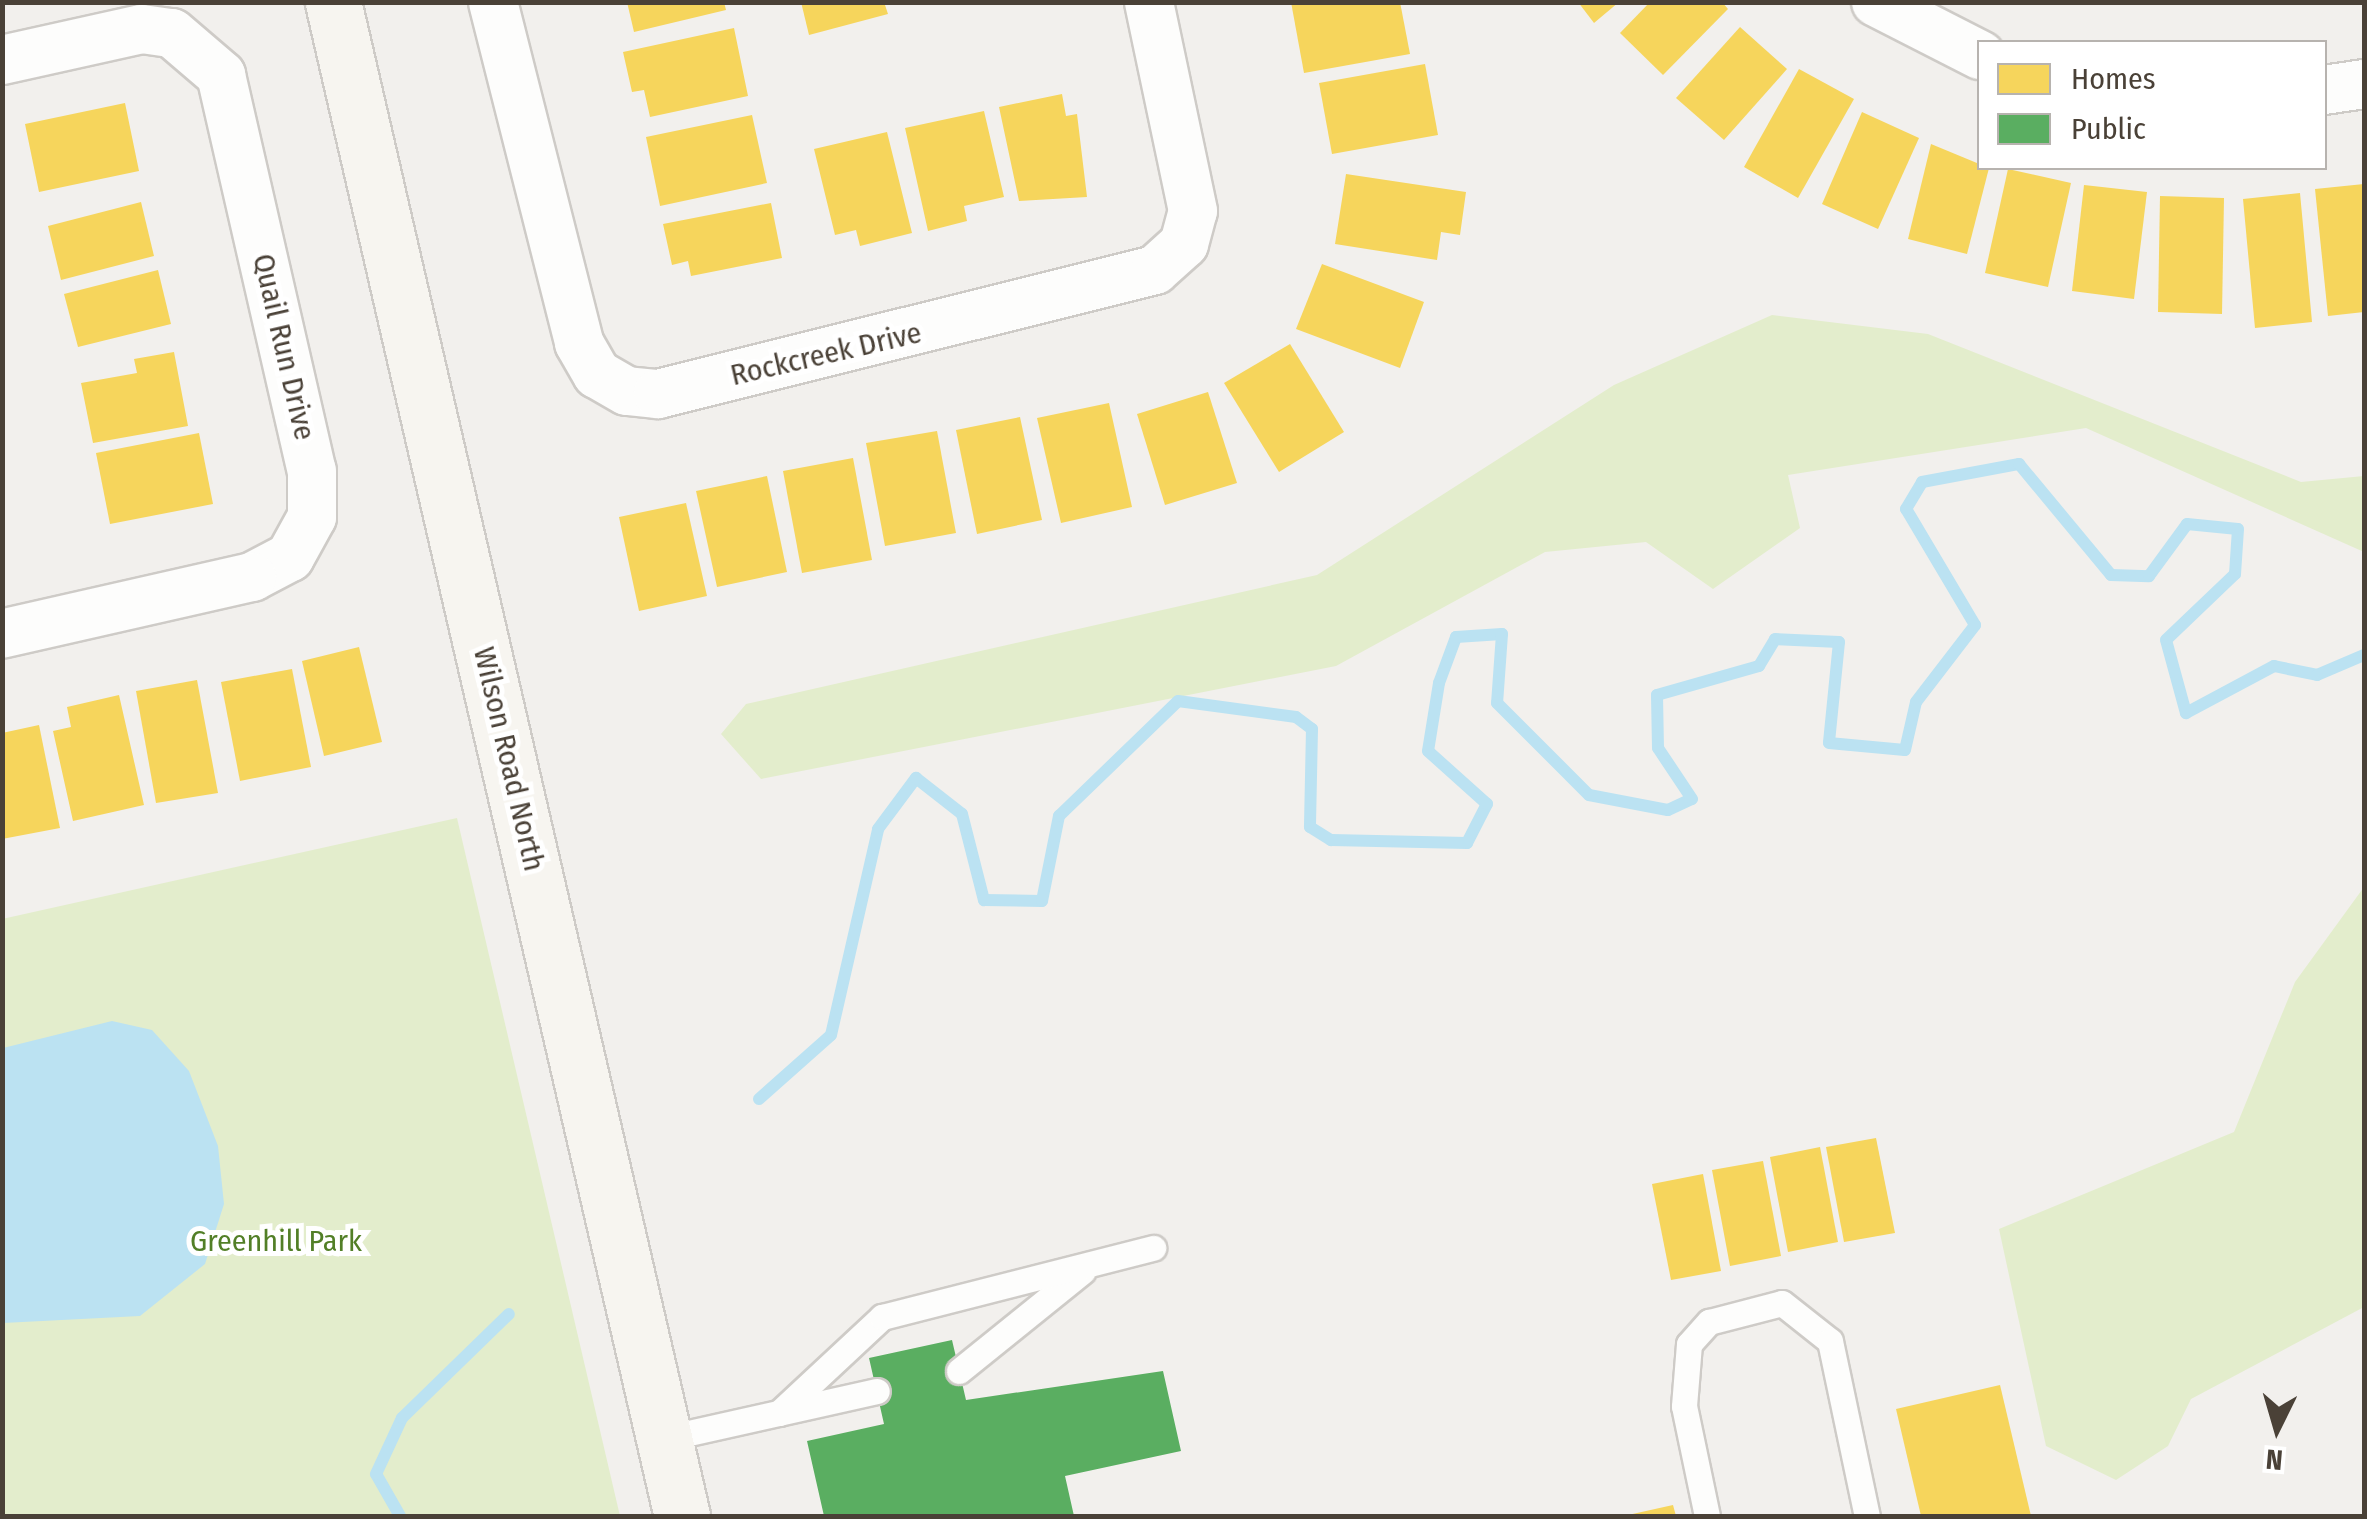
<!DOCTYPE html>
<html>
<head>
<meta charset="utf-8">
<style>
	body { margin:0 }
	#map { position:relative; width:2367px; height:1519px; overflow:hidden; background:#f2f0ed; font-family:"Fira Sans Condensed",sans-serif }
	div>[style] { position:absolute }
	[style*='--x'] { left:calc(var(--x)*1px); top:calc(var(--y)*1px); width:calc(var(--w)*1px); rotate:calc(var(--a)*1deg) }
	.green>* { inset:0; background:#e3edcc }
	.water>* { inset:0; background:#bbe2f2 }
	.homes>* { inset:0; background:#f6d55c }
	.public>* { inset:0; background:#5aae61 }
	.stream>* { height:12px; margin:-6px; padding:0 6px; transform-origin:6px; border-radius:6px; background:#bbe2f2 }
	.roads { filter:drop-shadow(2px 0 #cecbc7) drop-shadow(-2px 0 #cecbc7) drop-shadow(0 2px #cecbc7) drop-shadow(0 -2px #cecbc7) }
	.lane>* { height:25px; margin:-12.5px; padding:0 12.5px; transform-origin:12.5px; border-radius:12.5px; background:#fdfdfc }
	.street>* { height:48px; margin:-24px; padding:0 24px; transform-origin:24px; border-radius:24px; background:#fdfdfc }
	.secondary>* { height:55px; margin:-27.5px; padding:0 27.5px; transform-origin:27.5px; border-radius:27.5px; background:#f7f5f0 }
	span { translate:-50% -50%; white-space:nowrap; text-align:center; line-height:1.15; -webkit-text-stroke:10px #fff; paint-order:stroke }
	.street-label { font-size:30px; color:#4a4137 }
	.park-label { font-size:30px; color:#527f27 }
	.frame { position:absolute; inset:0; border:5px solid #4a4137; pointer-events:none }
	.legend { position:absolute; left:1977px; top:40px; width:350px; height:130px; box-sizing:border-box; background:#fff; border:2px solid #b7b3af; margin:0; padding:12px 18px; list-style:none; font-size:30px; color:#4a4137 }
	.legend li { display:flex; align-items:center; gap:20px; height:50px }
	.legend b { width:50px; border:2px solid #b7b3af }
	.north { position:absolute; left:2227px; top:1379px; width:100px; height:100px; -webkit-text-stroke:8px #fff; paint-order:stroke; rotate:185deg; font-size:28px; font-weight:700; line-height:40px; text-align:center; color:#4a4137 }
	.north::after { content:''; display:block; margin:auto; width:35px; height:45px; background:#4a4137; clip-path:polygon(50% 0,100% 100%,50% 72%,0 100%) }
</style>
</head>
<body>
<div id="map">
	<div class="green">
		<i style="clip-path:polygon(1772px 315px,1928px 334px,2301px 482px,2364px 476px,2364px 552px,2086px 428px,1788px 475px,1800px 528px,1713px 589px,1646px 542px,1545px 552px,1336px 666px,761px 779px,721px 734px,746px 704px,1317px 575px,1614px 385px)"></i>
		<i style="clip-path:polygon(457px 818px,620px 1516px,3px 1516px,2px 919px)"></i>
		<i style="clip-path:polygon(2364px 887px,2364px 1307px,2191px 1399px,2168px 1446px,2116px 1480px,2046px 1446px,1999px 1229px,2234px 1132px,2295px 982px)"></i>
	</div>
	<div class="water">
		<i style="clip-path:polygon(112px 1021px,152px 1030px,189px 1071px,218px 1146px,224px 1204px,205px 1264px,140px 1316px,3px 1323px,3px 1048px)"></i>
	</div>
	<div class="homes">
		<i style="clip-path:polygon(627px 2px,724px 2px,726px 10px,634px 32px)"></i>
		<i style="clip-path:polygon(801px 2px,884px 2px,888px 14px,809px 35px)"></i>
		<i style="clip-path:polygon(1291px 2px,1400px 2px,1410px 54px,1304px 73px)"></i>
		<i style="clip-path:polygon(1578px 2px,1619px 2px,1594px 23px)"></i>
		<i style="clip-path:polygon(1650px 2px,1722px 2px,1728px 9px,1663px 75px,1620px 33px)"></i>
		<i style="clip-path:polygon(1740px 27px,1787px 69px,1724px 140px,1676px 98px)"></i>
		<i style="clip-path:polygon(734px 28px,748px 96px,650px 117px,644px 90px,632px 92px,623px 52px)"></i>
		<i style="clip-path:polygon(1425px 64px,1438px 135px,1332px 154px,1319px 83px)"></i>
		<i style="clip-path:polygon(1799px 69px,1854px 99px,1798px 198px,1744px 167px)"></i>
		<i style="clip-path:polygon(1062px 94px,1066px 116px,1077px 114px,1087px 197px,1019px 201px,999px 107px)"></i>
		<i style="clip-path:polygon(125px 103px,139px 171px,39px 192px,25px 124px)"></i>
		<i style="clip-path:polygon(984px 111px,1004px 197px,964px 206px,967px 221px,928px 231px,905px 128px)"></i>
		<i style="clip-path:polygon(1862px 112px,1919px 138px,1878px 229px,1822px 204px)"></i>
		<i style="clip-path:polygon(752px 115px,767px 183px,660px 206px,646px 137px)"></i>
		<i style="clip-path:polygon(887px 132px,912px 233px,860px 246px,856px 230px,835px 235px,814px 149px)"></i>
		<i style="clip-path:polygon(1931px 144px,1989px 168px,1967px 254px,1908px 239px)"></i>
		<i style="clip-path:polygon(2008px 169px,2071px 183px,2048px 287px,1985px 273px)"></i>
		<i style="clip-path:polygon(1346px 174px,1466px 192px,1460px 235px,1441px 232px,1437px 260px,1335px 244px)"></i>
		<i style="clip-path:polygon(2364px 184px,2364px 312px,2328px 316px,2315px 189px)"></i>
		<i style="clip-path:polygon(2084px 185px,2147px 192px,2134px 299px,2072px 291px)"></i>
		<i style="clip-path:polygon(2300px 193px,2312px 322px,2255px 328px,2243px 199px)"></i>
		<i style="clip-path:polygon(2160px 196px,2224px 198px,2222px 314px,2158px 312px)"></i>
		<i style="clip-path:polygon(141px 202px,154px 256px,61px 280px,48px 226px)"></i>
		<i style="clip-path:polygon(771px 203px,782px 258px,691px 276px,688px 261px,672px 265px,663px 224px)"></i>
		<i style="clip-path:polygon(1322px 264px,1424px 302px,1400px 368px,1296px 329px)"></i>
		<i style="clip-path:polygon(158px 270px,171px 324px,78px 347px,64px 294px)"></i>
		<i style="clip-path:polygon(1290px 344px,1344px 432px,1279px 472px,1224px 383px)"></i>
		<i style="clip-path:polygon(174px 352px,188px 426px,93px 443px,81px 383px,137px 373px,134px 359px)"></i>
		<i style="clip-path:polygon(1208px 392px,1237px 483px,1165px 505px,1137px 414px)"></i>
		<i style="clip-path:polygon(1109px 403px,1132px 507px,1061px 523px,1037px 418px)"></i>
		<i style="clip-path:polygon(1020px 417px,1042px 520px,977px 534px,956px 430px)"></i>
		<i style="clip-path:polygon(937px 431px,956px 533px,885px 546px,866px 443px)"></i>
		<i style="clip-path:polygon(199px 433px,213px 504px,110px 524px,96px 453px)"></i>
		<i style="clip-path:polygon(853px 458px,872px 560px,802px 573px,783px 471px)"></i>
		<i style="clip-path:polygon(767px 476px,787px 572px,717px 587px,696px 491px)"></i>
		<i style="clip-path:polygon(686px 503px,707px 596px,639px 611px,619px 517px)"></i>
		<i style="clip-path:polygon(359px 647px,382px 742px,324px 756px,302px 661px)"></i>
		<i style="clip-path:polygon(292px 669px,311px 767px,240px 781px,221px 682px)"></i>
		<i style="clip-path:polygon(197px 680px,218px 793px,156px 803px,136px 691px)"></i>
		<i style="clip-path:polygon(119px 695px,144px 805px,73px 821px,53px 731px,71px 727px,67px 707px)"></i>
		<i style="clip-path:polygon(39px 725px,60px 828px,2px 839px,2px 733px)"></i>
		<i style="clip-path:polygon(1876px 1138px,1895px 1233px,1844px 1242px,1826px 1147px)"></i>
		<i style="clip-path:polygon(1820px 1147px,1838px 1242px,1788px 1252px,1770px 1157px)"></i>
		<i style="clip-path:polygon(1763px 1161px,1781px 1256px,1730px 1266px,1712px 1170px)"></i>
		<i style="clip-path:polygon(1703px 1174px,1721px 1271px,1671px 1280px,1652px 1184px)"></i>
		<i style="clip-path:polygon(2000px 1385px,2031px 1516px,1921px 1516px,1896px 1409px)"></i>
		<i style="clip-path:polygon(1673px 1505px,1676px 1516px,1628px 1516px,1628px 1515px)"></i>
	</div>
	<div class="public">
		<i style="clip-path:polygon(952px 1340px,966px 1400px,1163px 1371px,1181px 1451px,1065px 1476px,1074px 1516px,824px 1516px,807px 1441px,884px 1424px,869px 1358px)"></i>
	</div>
	<div class="stream">
		<i style="--x:759;--y:1099;--w:96;--a:-41.6"></i>
		<i style="--x:831;--y:1035;--w:211;--a:-77.1"></i>
		<i style="--x:878;--y:829;--w:64;--a:-53.3"></i>
		<i style="--x:916;--y:778;--w:58;--a:38"></i>
		<i style="--x:962;--y:814;--w:89;--a:75.7"></i>
		<i style="--x:984;--y:900;--w:58;--a:1"></i>
		<i style="--x:1042;--y:901;--w:87;--a:-78.7"></i>
		<i style="--x:1059;--y:816;--w:165;--a:-44"></i>
		<i style="--x:1178;--y:701;--w:119;--a:7.7"></i>
		<i style="--x:1296;--y:717;--w:20;--a:37"></i>
		<i style="--x:1312;--y:729;--w:98;--a:91.2"></i>
		<i style="--x:1310;--y:827;--w:25;--a:32"></i>
		<i style="--x:1331;--y:840;--w:136;--a:1.3"></i>
		<i style="--x:1467;--y:843;--w:44;--a:-62.9"></i>
		<i style="--x:1487;--y:804;--w:79;--a:-138.1"></i>
		<i style="--x:1428;--y:751;--w:69;--a:-80.8"></i>
		<i style="--x:1439;--y:683;--w:49;--a:-69.7"></i>
		<i style="--x:1456;--y:637;--w:46;--a:-3.7"></i>
		<i style="--x:1502;--y:634;--w:69;--a:94.1"></i>
		<i style="--x:1497;--y:703;--w:130;--a:45"></i>
		<i style="--x:1589;--y:795;--w:80;--a:10.8"></i>
		<i style="--x:1668;--y:810;--w:26;--a:-25"></i>
		<i style="--x:1692;--y:799;--w:61;--a:-123.7"></i>
		<i style="--x:1658;--y:748;--w:53;--a:-91.1"></i>
		<i style="--x:1657;--y:695;--w:106;--a:-15.9"></i>
		<i style="--x:1759;--y:666;--w:31;--a:-59"></i>
		<i style="--x:1775;--y:639;--w:64;--a:2.7"></i>
		<i style="--x:1839;--y:642;--w:101;--a:95.7"></i>
		<i style="--x:1829;--y:743;--w:76;--a:5.3"></i>
		<i style="--x:1905;--y:750;--w:49;--a:-77.1"></i>
		<i style="--x:1916;--y:702;--w:97;--a:-52.5"></i>
		<i style="--x:1975;--y:625;--w:135;--a:-120.7"></i>
		<i style="--x:1906;--y:509;--w:31;--a:-59"></i>
		<i style="--x:1922;--y:482;--w:99;--a:-10.5"></i>
		<i style="--x:2019;--y:464;--w:144;--a:50.3"></i>
		<i style="--x:2111;--y:575;--w:38;--a:2"></i>
		<i style="--x:2149;--y:576;--w:64;--a:-53.8"></i>
		<i style="--x:2187;--y:524;--w:51;--a:5.6"></i>
		<i style="--x:2238;--y:529;--w:45;--a:93.8"></i>
		<i style="--x:2235;--y:574;--w:95;--a:136.3"></i>
		<i style="--x:2166;--y:640;--w:76;--a:74.7"></i>
		<i style="--x:2186;--y:713;--w:100;--a:-28.1"></i>
		<i style="--x:2274;--y:666;--w:44;--a:11.8"></i>
		<i style="--x:2317;--y:675;--w:51;--a:-23.1"></i>
		<i style="--x:400;--y:1516;--w:48;--a:-119.7"></i>
		<i style="--x:376;--y:1474;--w:62;--a:-65.1"></i>
		<i style="--x:402;--y:1418;--w:149;--a:-44.2"></i>
	</div>
	<div class="roads">
		<div class="lane">
			<i style="--x:959;--y:1371;--w:159;--a:-38.9"></i>
			<i style="--x:779;--y:1413;--w:141;--a:-43"></i>
			<i style="--x:882;--y:1317;--w:280;--a:-14.3"></i>
			<i style="--x:662;--y:1439;--w:220;--a:-12.6"></i>
			<i style="--x:1707;--y:1516;--w:112;--a:-101.8"></i>
			<i style="--x:1684;--y:1406;--w:62;--a:-85.4"></i>
			<i style="--x:1689;--y:1344;--w:30;--a:-48"></i>
			<i style="--x:1709;--y:1322;--w:75;--a:-14.6"></i>
			<i style="--x:1782;--y:1303;--w:61;--a:38.4"></i>
			<i style="--x:1830;--y:1341;--w:179;--a:78.1"></i>
		</div>
		<div class="street">
			<i style="--x:493;--y:2;--w:352;--a:75.8"></i>
			<i style="--x:579;--y:343;--w:36;--a:60"></i>
			<i style="--x:597;--y:374;--w:34;--a:30"></i>
			<i style="--x:627;--y:391;--w:31;--a:6"></i>
			<i style="--x:658;--y:394;--w:512;--a:-14.01"></i>
			<i style="--x:1155;--y:270;--w:39;--a:-42"></i>
			<i style="--x:1184;--y:244;--w:34;--a:-75"></i>
			<i style="--x:1193;--y:211;--w:214;--a:-101.9"></i>
			<i style="--x:1876;--y:2;--w:117;--a:27"></i>
			<i style="--x:2;--y:60;--w:143;--a:-12.5"></i>
			<i style="--x:142;--y:29;--w:30;--a:8"></i>
			<i style="--x:172;--y:33;--w:65;--a:40.6"></i>
			<i style="--x:221;--y:75;--w:406;--a:77.1"></i>
			<i style="--x:312;--y:471;--w:46;--a:90"></i>
			<i style="--x:312;--y:517;--w:46;--a:118.8"></i>
			<i style="--x:290;--y:557;--w:43;--a:152.2"></i>
			<i style="--x:252;--y:577;--w:256;--a:167.2"></i>
			<i style="--x:2324;--y:90;--w:40;--a:-8.5"></i>
		</div>
		<div class="secondary">
			<i style="--x:333;--y:2;--w:1554;--a:77.02"></i>
		</div>
	</div>
	<div class="street-label">
		<span style="left:284px;top:347px;rotate:77deg">Quail Run Drive</span>
		<span style="left:826px;top:354px;rotate:-13deg">Rockcreek Drive</span>
		<span style="left:509px;top:759px;rotate:77deg">Wilson Road North</span>
	</div>
	<div class="park-label">
		<span style="left:276px;top:1241px">Greenhill Park</span>
	</div>
	<div class="frame"></div>
	<ul class="legend">
	<li><b style="height:28px;background:#f6d55c"></b>Homes</li>
	<li><b style="height:28px;background:#5aae61"></b>Public</li>
	</ul>
	<div class="north">N</div>
</div>
</body>
</html>
